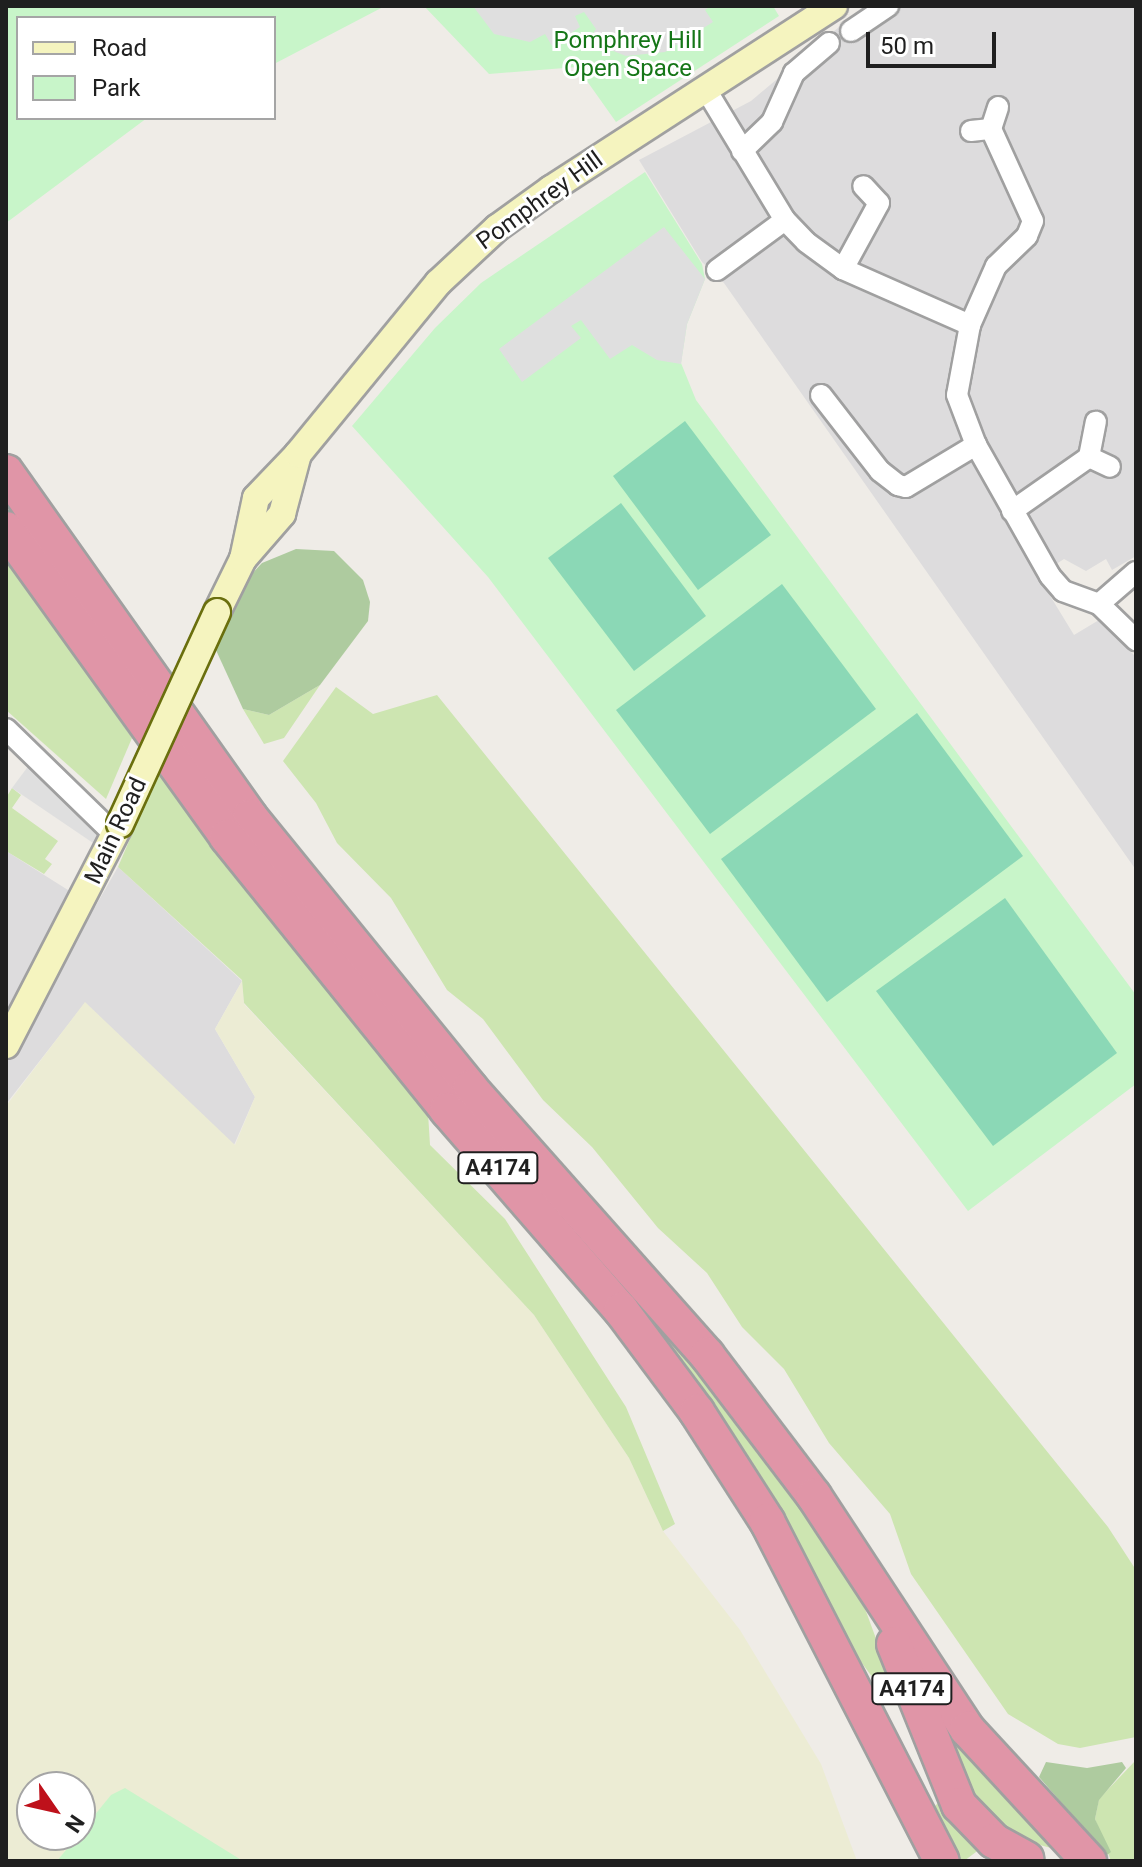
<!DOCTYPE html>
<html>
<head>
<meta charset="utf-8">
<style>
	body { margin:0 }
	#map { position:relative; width:1142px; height:1867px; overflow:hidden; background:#efece7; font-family:Roboto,sans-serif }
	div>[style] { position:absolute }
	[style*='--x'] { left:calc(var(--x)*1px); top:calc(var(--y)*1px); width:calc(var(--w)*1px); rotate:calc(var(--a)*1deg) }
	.residential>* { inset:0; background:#dddcdd }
	.farmland>* { inset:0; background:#ececd4 }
	.grass>* { inset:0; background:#cde5b1 }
	.forest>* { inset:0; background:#aecb9f }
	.park>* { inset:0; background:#c8f5c9 }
	.pitch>* { inset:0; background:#8bd8b6 }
	.parking>* { inset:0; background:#dfdfdf }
	.roads { filter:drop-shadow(2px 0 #a0a0a0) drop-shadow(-2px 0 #a0a0a0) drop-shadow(0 2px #a0a0a0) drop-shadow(0 -2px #a0a0a0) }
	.street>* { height:20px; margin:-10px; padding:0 10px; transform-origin:10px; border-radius:10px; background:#fff }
	.secondary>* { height:26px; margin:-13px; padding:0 13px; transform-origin:13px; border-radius:13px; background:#f5f4bf }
	.highway>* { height:34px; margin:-17px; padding:0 17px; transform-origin:17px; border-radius:17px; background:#e095a7 }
	.bridges { filter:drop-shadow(2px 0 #6a6f0e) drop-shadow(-2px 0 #6a6f0e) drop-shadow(0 2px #6a6f0e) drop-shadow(0 -2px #6a6f0e) }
	.secondary-bridge>* { height:26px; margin:-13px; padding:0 13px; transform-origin:13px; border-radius:13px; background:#f5f4bf }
	span { translate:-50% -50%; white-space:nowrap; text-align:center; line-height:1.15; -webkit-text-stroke:6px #fff; paint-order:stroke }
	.shield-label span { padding:2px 6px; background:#fff; border:2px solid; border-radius:6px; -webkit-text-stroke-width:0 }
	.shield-label { font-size:22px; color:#1f1f1f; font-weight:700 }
	.park-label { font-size:24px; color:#157617 }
	.street-label { font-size:24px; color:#1f1f1f }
	.frame { position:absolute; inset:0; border:8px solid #1f1f1f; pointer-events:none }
	.legend { position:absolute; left:16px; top:16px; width:260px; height:104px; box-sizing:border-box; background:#fff; border:2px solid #a5a5a5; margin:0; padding:10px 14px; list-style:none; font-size:24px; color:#1f1f1f }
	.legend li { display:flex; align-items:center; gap:16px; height:40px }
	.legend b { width:40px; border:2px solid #a5a5a5 }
	.north { position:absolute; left:16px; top:1771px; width:80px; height:80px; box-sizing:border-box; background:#fff; border:2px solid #a5a5a5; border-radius:50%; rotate:124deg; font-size:22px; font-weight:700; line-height:32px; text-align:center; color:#1f1f1f }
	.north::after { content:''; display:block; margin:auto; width:28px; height:36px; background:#be111b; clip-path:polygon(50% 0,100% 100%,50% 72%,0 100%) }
	.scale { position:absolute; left:866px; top:32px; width:130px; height:36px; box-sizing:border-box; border:4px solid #1f1f1f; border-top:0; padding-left:10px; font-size:24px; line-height:28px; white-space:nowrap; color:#1f1f1f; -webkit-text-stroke:6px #fff; paint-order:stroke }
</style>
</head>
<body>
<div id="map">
	<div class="residential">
		<i style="clip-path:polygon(864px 6px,1136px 6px,1136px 556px,1112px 570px,1106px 559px,1086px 571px,1064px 559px,1038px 576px,1074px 635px,1099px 620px,1136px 657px,1136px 870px,724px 283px,702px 262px,639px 160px,751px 101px)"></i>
		<i style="clip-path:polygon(6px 851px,95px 907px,118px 867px,242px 981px,215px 1029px,255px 1097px,234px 1145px,85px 1003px,6px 1104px)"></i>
	</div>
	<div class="farmland">
		<i style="clip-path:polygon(evenodd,242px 981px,244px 1004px,534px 1315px,629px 1458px,663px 1531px,740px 1630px,821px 1764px,857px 1861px,6px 1861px,6px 1106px,85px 1002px,235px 1145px,255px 1097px,215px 1029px,242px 981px,32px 1787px,80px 1787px,80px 1835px,32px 1835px,32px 1787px)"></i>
	</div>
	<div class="grass">
		<i style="clip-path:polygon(6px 497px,746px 1426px,857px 1587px,899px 1701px,890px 1701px,850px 1647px,806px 1573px,25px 534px,6px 506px)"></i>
		<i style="clip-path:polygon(6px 558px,132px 738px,106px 799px,6px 710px)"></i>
		<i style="clip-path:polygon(320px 685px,284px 738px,264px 744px,243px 709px,269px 715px)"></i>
		<i style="clip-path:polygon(336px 687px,373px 714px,437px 695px,1108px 1527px,1136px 1570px,1136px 1737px,1080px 1748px,1058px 1744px,1008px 1714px,911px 1574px,890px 1514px,829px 1443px,784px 1369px,742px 1327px,707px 1273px,658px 1228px,592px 1147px,543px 1100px,483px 1019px,447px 990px,391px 898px,337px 843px,316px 803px,283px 761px)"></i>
		<i style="clip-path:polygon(158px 773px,428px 1113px,430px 1145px,505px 1219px,626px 1407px,675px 1524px,663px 1531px,629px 1458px,534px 1315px,244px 1003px,242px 980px,118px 867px)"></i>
		<i style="clip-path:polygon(12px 788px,21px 795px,12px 808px,58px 841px,45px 859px,52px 864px,44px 874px,6px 851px,6px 798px)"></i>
		<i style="clip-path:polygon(945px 1726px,1055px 1849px,1009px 1837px,980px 1817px)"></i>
		<i style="clip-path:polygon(1136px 1760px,1136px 1861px,1111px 1861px,1095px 1819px,1099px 1799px)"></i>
		<i style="clip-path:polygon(940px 1801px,980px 1849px,964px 1861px,959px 1861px,935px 1806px)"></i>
	</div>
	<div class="forest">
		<i style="clip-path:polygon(296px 549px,334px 551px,363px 580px,370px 602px,368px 621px,320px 685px,269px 715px,243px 709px,215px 648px,249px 577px,262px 563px)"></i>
		<i style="clip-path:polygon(1046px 1762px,1087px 1768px,1122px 1762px,1126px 1768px,1099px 1800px,1095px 1819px,1111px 1852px,1107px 1855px,1039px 1777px)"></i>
	</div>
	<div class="park">
		<i style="clip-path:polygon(6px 6px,385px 6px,274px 64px,274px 18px,18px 18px,18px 118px,147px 118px,6px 223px)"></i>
		<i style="clip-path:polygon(424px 6px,773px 6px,779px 16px,616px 122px,577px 67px,489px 74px)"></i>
		<i style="clip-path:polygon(645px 172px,702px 264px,705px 279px,687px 324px,681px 363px,696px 400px,1136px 995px,1136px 1084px,968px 1211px,488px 577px,352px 426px,435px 328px,481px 283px)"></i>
		<i style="clip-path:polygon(125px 1788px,243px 1861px,57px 1861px,111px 1795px)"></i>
	</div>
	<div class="pitch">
		<i style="clip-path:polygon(685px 421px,771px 535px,698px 590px,613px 476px)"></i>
		<i style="clip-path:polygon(621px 503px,706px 616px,634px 671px,548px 558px)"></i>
		<i style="clip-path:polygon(782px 584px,876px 709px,710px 834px,616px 710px)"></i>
		<i style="clip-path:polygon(917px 713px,1023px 856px,827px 1002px,721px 859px)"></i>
		<i style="clip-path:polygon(1005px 898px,1117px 1053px,993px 1146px,876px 991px)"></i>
	</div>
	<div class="parking">
		<i style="clip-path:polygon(473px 6px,711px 6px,705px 10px,713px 22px,665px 52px,626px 56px,588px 41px,596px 29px,584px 12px,575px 16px,580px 27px,552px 46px,545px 34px,530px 42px,494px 34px)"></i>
		<i style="clip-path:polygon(664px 227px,705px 279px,687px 324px,681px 364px,657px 360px,632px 345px,610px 359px,581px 320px,571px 326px,581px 338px,522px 382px,499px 349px)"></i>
		<i style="clip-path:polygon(35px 757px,101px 821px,96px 845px,12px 788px)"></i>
	</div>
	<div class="roads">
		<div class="street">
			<i style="--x:851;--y:31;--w:45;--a:-34"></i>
			<i style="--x:705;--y:88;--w:154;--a:58.8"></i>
			<i style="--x:785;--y:220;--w:30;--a:46"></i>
			<i style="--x:806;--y:242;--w:46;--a:36.1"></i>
			<i style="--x:843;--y:269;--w:139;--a:23.8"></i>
			<i style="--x:991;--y:129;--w:101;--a:65.5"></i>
			<i style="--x:1033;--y:221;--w:16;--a:112"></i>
			<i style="--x:1027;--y:236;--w:43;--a:135.9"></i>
			<i style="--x:996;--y:266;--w:64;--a:113.8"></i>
			<i style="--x:970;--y:325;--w:71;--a:100.5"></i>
			<i style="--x:957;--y:395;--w:53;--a:69.2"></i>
			<i style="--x:976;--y:445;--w:150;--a:60.5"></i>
			<i style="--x:1050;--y:576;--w:20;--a:49"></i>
			<i style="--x:1063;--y:591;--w:38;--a:20"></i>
			<i style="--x:1099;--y:604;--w:52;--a:44.2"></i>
			<i style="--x:971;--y:131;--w:20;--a:-6"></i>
			<i style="--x:991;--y:129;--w:23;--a:-72"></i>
			<i style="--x:742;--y:151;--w:42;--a:-44"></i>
			<i style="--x:772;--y:122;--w:54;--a:-65.8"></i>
			<i style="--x:794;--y:73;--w:46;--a:-40.6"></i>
			<i style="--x:843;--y:269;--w:75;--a:-61.4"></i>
			<i style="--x:879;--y:203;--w:23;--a:-133"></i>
			<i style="--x:717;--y:270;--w:84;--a:-36.3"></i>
			<i style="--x:821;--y:395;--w:96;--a:52.2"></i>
			<i style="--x:880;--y:471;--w:23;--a:38"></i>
			<i style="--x:898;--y:485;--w:8;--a:14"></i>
			<i style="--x:906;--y:487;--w:82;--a:-31"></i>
			<i style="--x:1089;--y:457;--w:23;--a:25"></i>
			<i style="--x:1012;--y:511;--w:94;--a:-35"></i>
			<i style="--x:1089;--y:457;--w:36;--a:-79"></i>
			<i style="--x:1099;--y:604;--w:49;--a:-40.9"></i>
			<i style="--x:6;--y:729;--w:152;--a:44.2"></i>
		</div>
		<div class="secondary">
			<i style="--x:243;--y:559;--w:60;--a:-49.1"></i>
			<i style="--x:282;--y:514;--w:62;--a:-75.1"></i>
			<i style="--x:217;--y:612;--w:59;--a:-63.9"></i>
			<i style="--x:243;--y:559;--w:62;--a:-78"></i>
			<i style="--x:256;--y:498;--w:61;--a:-46.3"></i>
			<i style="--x:298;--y:454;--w:221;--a:-50.7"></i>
			<i style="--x:438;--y:283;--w:81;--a:-43"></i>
			<i style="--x:497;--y:228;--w:67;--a:-35.8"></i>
			<i style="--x:551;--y:189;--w:337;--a:-32.9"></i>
			<i style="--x:6;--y:1045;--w:249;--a:-62.7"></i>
		</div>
		<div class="highway">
			<i style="--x:6;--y:472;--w:423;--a:54.7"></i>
			<i style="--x:250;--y:817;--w:349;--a:50.9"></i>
			<i style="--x:470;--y:1088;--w:357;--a:48.4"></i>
			<i style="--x:707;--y:1355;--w:177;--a:52.8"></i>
			<i style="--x:814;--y:1496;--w:279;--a:56.7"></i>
			<i style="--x:967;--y:1729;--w:180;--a:47.3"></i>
			<i style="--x:6;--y:529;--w:379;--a:54.3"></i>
			<i style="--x:227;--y:837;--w:351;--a:51.1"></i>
			<i style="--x:447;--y:1110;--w:265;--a:49"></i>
			<i style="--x:621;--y:1310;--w:127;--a:53.3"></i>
			<i style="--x:697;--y:1412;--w:130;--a:57.3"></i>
			<i style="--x:767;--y:1521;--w:382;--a:62.8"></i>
			<i style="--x:894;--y:1644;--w:174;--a:68"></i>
			<i style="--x:959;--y:1805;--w:50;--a:45.8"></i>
			<i style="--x:994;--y:1841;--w:37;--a:29"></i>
		</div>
	</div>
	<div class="bridges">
		<div class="secondary-bridge">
			<i style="--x:120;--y:824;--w:233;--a:-65.4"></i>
		</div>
	</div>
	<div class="shield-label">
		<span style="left:498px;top:1168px">A4174</span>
		<span style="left:912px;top:1689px">A4174</span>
	</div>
	<div class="park-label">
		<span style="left:628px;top:55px">Pomphrey Hill<br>Open Space</span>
	</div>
	<div class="street-label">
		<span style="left:540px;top:201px;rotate:-36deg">Pomphrey Hill</span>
		<span style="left:116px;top:831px;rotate:-65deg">Main Road</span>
	</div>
	<div class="frame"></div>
	<ul class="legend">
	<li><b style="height:10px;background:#f5f4bf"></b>Road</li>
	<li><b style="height:22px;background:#c8f5c9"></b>Park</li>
	</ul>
	<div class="north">N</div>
	<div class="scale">50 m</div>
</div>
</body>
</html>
